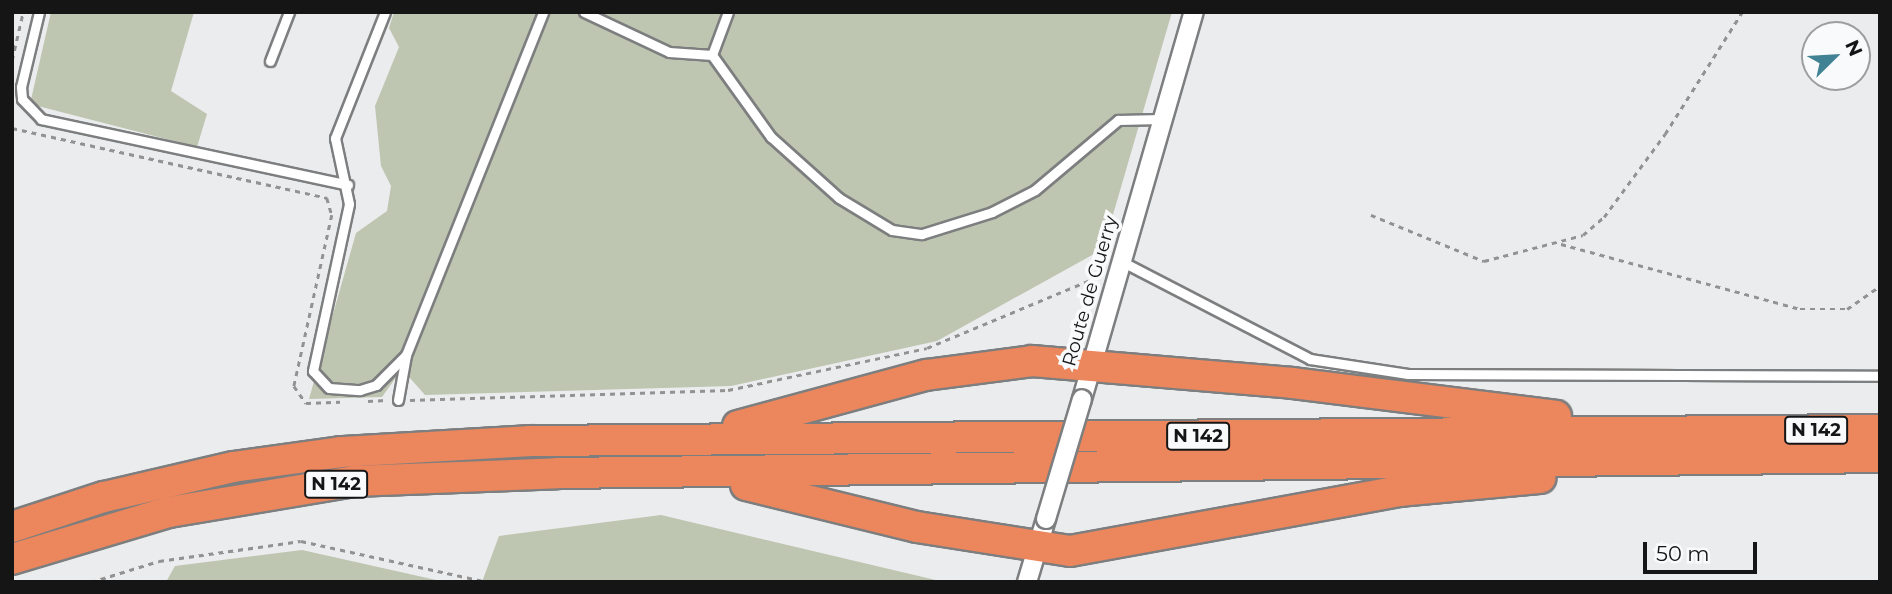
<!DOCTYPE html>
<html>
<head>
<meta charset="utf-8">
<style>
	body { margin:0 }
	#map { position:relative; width:1892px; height:594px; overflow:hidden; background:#ebeced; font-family:Montserrat,sans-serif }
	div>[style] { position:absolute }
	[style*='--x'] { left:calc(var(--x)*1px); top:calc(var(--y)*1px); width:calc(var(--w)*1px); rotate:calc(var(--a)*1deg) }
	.green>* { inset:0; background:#bec5b0 }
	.path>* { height:2.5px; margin-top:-1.25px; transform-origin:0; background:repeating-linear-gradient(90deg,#929293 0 5px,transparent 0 10px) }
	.roads { filter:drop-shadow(2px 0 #7d7e7f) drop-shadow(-2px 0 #7d7e7f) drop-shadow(0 2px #7d7e7f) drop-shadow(0 -2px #7d7e7f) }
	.service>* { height:9px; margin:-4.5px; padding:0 4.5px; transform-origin:4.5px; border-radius:4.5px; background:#fff }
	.minor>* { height:18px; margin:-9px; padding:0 9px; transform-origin:9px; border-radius:9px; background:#fff }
	.trunk>* { height:30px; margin:-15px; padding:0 15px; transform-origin:15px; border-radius:15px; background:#ec865c }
	.bridges { filter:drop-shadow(2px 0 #7d7e7f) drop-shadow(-2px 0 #7d7e7f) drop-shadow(0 2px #7d7e7f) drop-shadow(0 -2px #7d7e7f) }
	.minor-bridge>* { height:18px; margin:-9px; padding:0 9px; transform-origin:9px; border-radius:9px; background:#fff }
	span { translate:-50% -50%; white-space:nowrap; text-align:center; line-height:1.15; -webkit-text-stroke:7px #f8fafb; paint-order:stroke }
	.shield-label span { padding:2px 5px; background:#f8fafb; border:2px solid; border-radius:5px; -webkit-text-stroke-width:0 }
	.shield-label { font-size:18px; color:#151516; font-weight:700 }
	.street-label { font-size:19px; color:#151516 }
	.frame { position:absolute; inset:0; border:14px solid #151516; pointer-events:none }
	.north { position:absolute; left:1801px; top:21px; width:70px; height:70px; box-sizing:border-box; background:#f8fafb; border:2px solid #9d9e9f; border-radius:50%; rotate:66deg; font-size:19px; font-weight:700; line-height:28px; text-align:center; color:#151516 }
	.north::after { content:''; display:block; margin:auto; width:24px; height:32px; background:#418294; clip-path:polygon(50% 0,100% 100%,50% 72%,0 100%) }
	.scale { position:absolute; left:1643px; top:542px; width:114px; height:32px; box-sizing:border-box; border:4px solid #151516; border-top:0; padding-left:9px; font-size:21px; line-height:24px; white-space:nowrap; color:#151516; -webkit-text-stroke:5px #f8fafb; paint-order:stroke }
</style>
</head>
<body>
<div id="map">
	<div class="green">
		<i style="clip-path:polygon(51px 12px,194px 12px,171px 91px,207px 114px,197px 147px,30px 104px)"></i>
		<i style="clip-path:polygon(394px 12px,1172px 12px,1103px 249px,937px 341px,731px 386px,425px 395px,402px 369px,382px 397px,309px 399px,356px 233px,387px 211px,391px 186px,381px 166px,375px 106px,399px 47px,389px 28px)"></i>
		<i style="clip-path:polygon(661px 515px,944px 582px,482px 582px,499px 536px)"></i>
		<i style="clip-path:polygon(302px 550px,445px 582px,166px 582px,175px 566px)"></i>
	</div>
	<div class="path">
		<i style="--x:12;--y:60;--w:49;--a:-77.1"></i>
		<i style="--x:12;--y:128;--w:323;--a:12.5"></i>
		<i style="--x:327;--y:198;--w:18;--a:74"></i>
		<i style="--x:332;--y:215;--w:175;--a:102.5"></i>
		<i style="--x:294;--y:386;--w:21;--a:55"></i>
		<i style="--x:306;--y:403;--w:34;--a:-2"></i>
		<i style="--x:1371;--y:215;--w:122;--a:22.2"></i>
		<i style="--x:1484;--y:261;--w:102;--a:-14.7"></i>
		<i style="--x:1583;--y:235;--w:28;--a:-41"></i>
		<i style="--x:1604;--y:217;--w:103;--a:-53.7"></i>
		<i style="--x:1665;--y:134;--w:144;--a:-57.7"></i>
		<i style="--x:1561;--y:244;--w:248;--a:15.2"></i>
		<i style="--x:1800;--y:309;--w:47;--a:0"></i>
		<i style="--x:1847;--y:309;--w:40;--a:-34.9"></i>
		<i style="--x:410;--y:400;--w:318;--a:-1.8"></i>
		<i style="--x:728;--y:390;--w:203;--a:-11.9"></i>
		<i style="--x:927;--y:348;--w:190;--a:-22.6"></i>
		<i style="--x:368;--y:401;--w:18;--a:-3"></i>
		<i style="--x:91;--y:582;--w:71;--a:-17.2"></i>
		<i style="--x:159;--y:561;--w:143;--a:-8"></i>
		<i style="--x:301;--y:541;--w:190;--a:12.4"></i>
	</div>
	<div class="roads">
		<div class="service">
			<i style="--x:39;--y:12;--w:77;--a:103.5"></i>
			<i style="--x:21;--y:87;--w:12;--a:85"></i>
			<i style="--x:22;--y:99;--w:28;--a:46"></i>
			<i style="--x:41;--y:119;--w:314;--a:12.1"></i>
			<i style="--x:385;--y:12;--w:136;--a:111.6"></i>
			<i style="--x:335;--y:138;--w:67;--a:78"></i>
			<i style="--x:349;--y:204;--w:171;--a:102.2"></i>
			<i style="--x:313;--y:371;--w:23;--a:47"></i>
			<i style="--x:329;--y:388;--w:31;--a:4"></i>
			<i style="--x:360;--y:390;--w:17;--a:-17"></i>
			<i style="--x:376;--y:385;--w:42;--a:-45"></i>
			<i style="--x:584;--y:12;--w:94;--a:25.2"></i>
			<i style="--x:669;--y:52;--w:43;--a:4"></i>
			<i style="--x:712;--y:55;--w:101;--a:54.3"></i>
			<i style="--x:771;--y:137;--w:91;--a:41.9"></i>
			<i style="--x:839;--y:198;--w:62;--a:31.1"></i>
			<i style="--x:892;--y:230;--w:30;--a:8"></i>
			<i style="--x:922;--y:234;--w:73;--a:-17.4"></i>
			<i style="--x:992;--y:212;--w:48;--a:-27.1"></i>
			<i style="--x:1035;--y:190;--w:109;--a:-40.1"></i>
			<i style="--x:1118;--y:120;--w:44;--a:-1.3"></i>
			<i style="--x:712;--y:55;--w:46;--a:-69.6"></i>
			<i style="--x:270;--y:61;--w:53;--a:-68.8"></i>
			<i style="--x:1121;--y:261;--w:213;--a:27.4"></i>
			<i style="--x:1310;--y:359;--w:99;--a:8.7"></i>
			<i style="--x:1408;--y:374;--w:472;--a:0.2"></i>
			<i style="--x:398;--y:400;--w:46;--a:-79.9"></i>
			<i style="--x:406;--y:355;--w:369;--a:-68.2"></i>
		</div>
		<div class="minor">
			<i style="--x:1082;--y:399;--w:403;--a:-73.9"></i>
			<i style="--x:1027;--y:582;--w:66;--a:-73.2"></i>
		</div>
		<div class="trunk">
			<i style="--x:738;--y:426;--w:195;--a:-15.2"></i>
			<i style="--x:926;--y:375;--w:107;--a:-7.5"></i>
			<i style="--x:1032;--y:361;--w:261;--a:4.8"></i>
			<i style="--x:1292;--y:383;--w:266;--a:7.1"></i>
			<i style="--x:746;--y:485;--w:176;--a:13.8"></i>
			<i style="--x:917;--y:527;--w:155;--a:8.9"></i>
			<i style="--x:1070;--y:551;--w:335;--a:-10.3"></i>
			<i style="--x:1400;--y:491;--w:141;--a:-5.3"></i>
			<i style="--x:12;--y:527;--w:97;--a:-18.1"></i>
			<i style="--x:104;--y:497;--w:132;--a:-13.1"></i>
			<i style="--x:233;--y:467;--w:109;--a:-7.9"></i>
			<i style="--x:341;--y:452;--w:189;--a:-3.3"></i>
			<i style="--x:530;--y:441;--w:1350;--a:-0.47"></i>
			<i style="--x:12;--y:559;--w:164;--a:-16.7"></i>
			<i style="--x:169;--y:512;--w:188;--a:-9.5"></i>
			<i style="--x:354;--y:481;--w:204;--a:-2.2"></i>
			<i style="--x:558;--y:473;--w:1322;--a:-0.69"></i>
		</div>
	</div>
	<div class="bridges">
		<div class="minor-bridge">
			<i style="--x:1046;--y:519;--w:125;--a:-73.3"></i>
		</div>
	</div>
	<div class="shield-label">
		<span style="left:1816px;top:430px">N 142</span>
		<span style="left:1198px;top:436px">N 142</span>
		<span style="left:336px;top:484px">N 142</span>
	</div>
	<div class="street-label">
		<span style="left:1090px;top:291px;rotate:-74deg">Route de Guerry</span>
	</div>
	<div class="frame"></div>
	<div class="north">N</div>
	<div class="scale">50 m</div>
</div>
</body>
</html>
